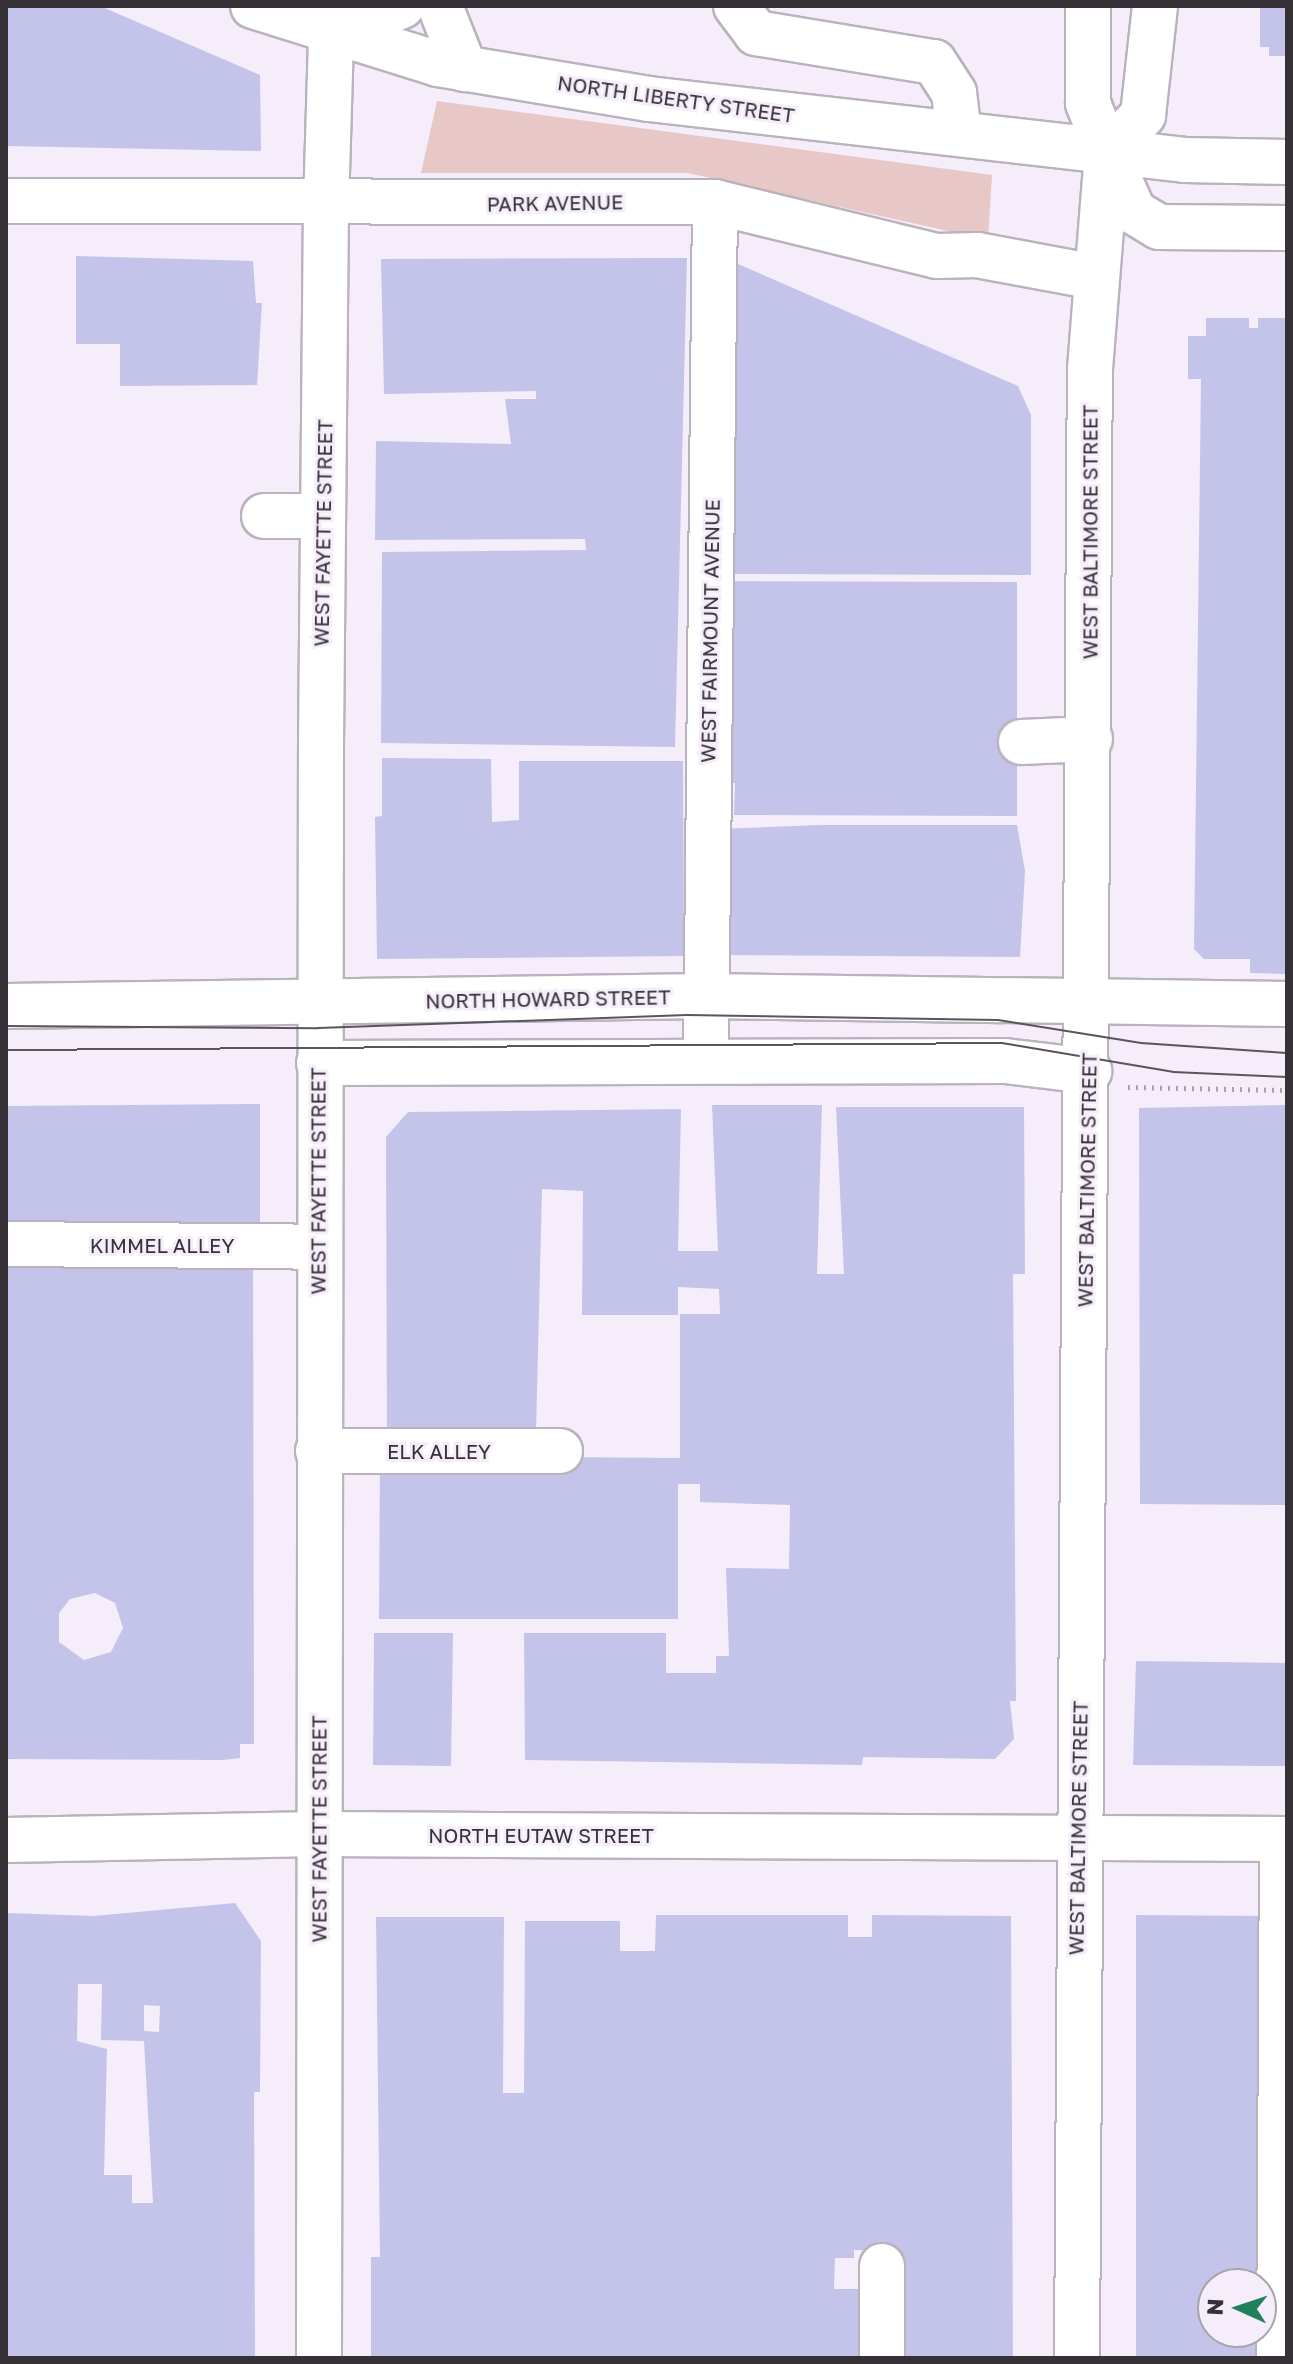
<!DOCTYPE html>
<html>
<head>
<meta charset="utf-8">
<style>
	body { margin:0 }
	#map { position:relative; width:1293px; height:2364px; overflow:hidden; background:#f5edf9; font-family:"Golos Text",sans-serif }
	div>[style] { position:absolute }
	[style*='--x'] { left:calc(var(--x)*1px); top:calc(var(--y)*1px); width:calc(var(--w)*1px); rotate:calc(var(--a)*1deg) }
	.green>* { inset:0; background:#e8c8c7 }
	.building>* { inset:0; background:#c4c3ea }
	.path>* { height:5px; margin-top:-2.5px; transform-origin:0; background:repeating-linear-gradient(90deg,#a7a1aa 0 2px,transparent 0 8px) }
	.roads { filter:drop-shadow(2px 0 #bab2bd) drop-shadow(-2px 0 #bab2bd) drop-shadow(0 2px #bab2bd) drop-shadow(0 -2px #bab2bd) }
	.minor>* { height:44px; margin:-22px; padding:0 22px; transform-origin:22px; border-radius:22px; background:#fff }
	.major>* { height:44px; margin:-22px; padding:0 22px; transform-origin:22px; border-radius:22px; background:#fff }
	.tram>* { height:2px; margin:-1px; padding:0 1px; transform-origin:1px; border-radius:1px; background:#5a555b }
	span { translate:-50% -50%; white-space:nowrap; text-align:center; line-height:1.15; -webkit-text-stroke:6px #f5edf9; paint-order:stroke }
	.street-label { font-size:20px; color:#353136 }
	.frame { position:absolute; inset:0; border:8px solid #353136; pointer-events:none }
	.north { position:absolute; left:1197px; top:2268px; width:80px; height:80px; box-sizing:border-box; background:#f5edf9; border:2px solid #a8a2ab; border-radius:50%; rotate:273deg; font-size:22px; font-weight:700; line-height:32px; text-align:center; color:#353136 }
	.north::after { content:''; display:block; margin:auto; width:28px; height:36px; background:#1e815b; clip-path:polygon(50% 0,100% 100%,50% 72%,0 100%) }
</style>
</head>
<body>
<div id="map">
	<div class="green">
		<i style="clip-path:polygon(437px 101px,992px 175px,988px 240px,688px 173px,421px 173px)"></i>
	</div>
	<div class="building">
		<i style="clip-path:polygon(6px 6px,100px 6px,260px 75px,261px 151px,6px 146px)"></i>
		<i style="clip-path:polygon(1260px 6px,1287px 6px,1287px 56px,1269px 56px,1269px 47px,1260px 47px)"></i>
		<i style="clip-path:polygon(76px 256px,253px 261px,256px 303px,262px 303px,257px 385px,120px 386px,120px 344px,76px 344px)"></i>
		<i style="clip-path:polygon(687px 258px,675px 747px,381px 743px,382px 552px,586px 550px,585px 539px,375px 540px,376px 441px,511px 444px,505px 399px,536px 399px,536px 391px,384px 394px,381px 259px)"></i>
		<i style="clip-path:polygon(738px 264px,1018px 386px,1031px 415px,1031px 575px,730px 574px)"></i>
		<i style="clip-path:polygon(1206px 318px,1249px 318px,1249px 328px,1258px 328px,1258px 318px,1287px 318px,1287px 974px,1250px 973px,1250px 959px,1204px 959px,1194px 949px,1201px 379px,1188px 379px,1188px 336px,1206px 336px)"></i>
		<i style="clip-path:polygon(724px 581px,1017px 582px,1017px 816px,734px 815px,735px 783px,719px 783px)"></i>
		<i style="clip-path:polygon(382px 758px,491px 759px,492px 822px,519px 820px,519px 761px,683px 761px,684px 956px,377px 959px,375px 817px,382px 816px)"></i>
		<i style="clip-path:polygon(820px 825px,1017px 825px,1025px 871px,1020px 957px,718px 955px,718px 829px)"></i>
		<i style="clip-path:polygon(260px 1104px,260px 1233px,126px 1233px,126px 1222px,116px 1222px,117px 1233px,6px 1234px,6px 1106px)"></i>
		<i style="clip-path:polygon(712px 1105px,822px 1105px,817px 1274px,844px 1274px,836px 1107px,1024px 1107px,1025px 1274px,1013px 1274px,1016px 1701px,1010px 1701px,1014px 1739px,995px 1759px,863px 1757px,862px 1765px,525px 1760px,524px 1633px,666px 1633px,666px 1673px,716px 1673px,716px 1656px,729px 1656px,726px 1568px,789px 1569px,790px 1505px,700px 1502px,700px 1484px,678px 1484px,678px 1619px,379px 1619px,380px 1456px,680px 1458px,680px 1314px,720px 1314px,719px 1289px,678px 1287px,678px 1315px,582px 1315px,583px 1191px,542px 1189px,536px 1431px,387px 1444px,386px 1137px,408px 1112px,681px 1109px,678px 1251px,718px 1251px)"></i>
		<i style="clip-path:polygon(1287px 1105px,1287px 1505px,1140px 1504px,1139px 1108px)"></i>
		<i style="clip-path:polygon(evenodd,253px 1247px,254px 1744px,240px 1744px,240px 1758px,223px 1760px,6px 1759px,6px 1251px,253px 1247px,95px 1593px,115px 1603px,123px 1628px,111px 1652px,84px 1660px,59px 1642px,59px 1613px,70px 1599px,95px 1593px)"></i>
		<i style="clip-path:polygon(374px 1633px,453px 1633px,451px 1766px,373px 1765px)"></i>
		<i style="clip-path:polygon(1136px 1661px,1287px 1663px,1287px 1766px,1133px 1765px)"></i>
		<i style="clip-path:polygon(evenodd,235px 1903px,261px 1941px,260px 2092px,254px 2092px,255px 2358px,6px 2358px,6px 1913px,94px 1916px,235px 1903px,78px 1984px,102px 1984px,101px 2040px,144px 2041px,153px 2203px,132px 2203px,132px 2175px,104px 2175px,107px 2049px,77px 2041px,78px 1984px,235px 1903px,144px 2005px,160px 2006px,159px 2032px,144px 2031px,144px 2005px)"></i>
		<i style="clip-path:polygon(656px 1915px,848px 1915px,848px 1937px,872px 1937px,872px 1915px,1011px 1916px,1013px 2358px,894px 2358px,897px 2250px,854px 2250px,854px 2258px,835px 2258px,834px 2289px,859px 2289px,859px 2358px,371px 2358px,371px 2257px,380px 2257px,376px 1917px,504px 1917px,503px 2093px,524px 2093px,525px 1921px,620px 1921px,620px 1951px,655px 1951px)"></i>
		<i style="clip-path:polygon(1136px 1915px,1268px 1916px,1264px 2284px,1213px 2284px,1213px 2332px,1263px 2332px,1263px 2358px,1136px 2358px)"></i>
	</div>
	<div class="path">
		<i style="--x:1128;--y:1087;--w:159;--a:1.1"></i>
	</div>
	<div class="roads">
		<div class="minor">
			<i style="--x:736;--y:6;--w:34;--a:53"></i>
			<i style="--x:756;--y:33;--w:180;--a:9.3"></i>
			<i style="--x:934;--y:62;--w:37;--a:57"></i>
			<i style="--x:954;--y:93;--w:38;--a:83"></i>
			<i style="--x:331;--y:36;--w:77;--a:-22.9"></i>
			<i style="--x:1107;--y:152;--w:66;--a:65.8"></i>
			<i style="--x:1134;--y:212;--w:29;--a:31"></i>
			<i style="--x:1159;--y:227;--w:128;--a:0.4"></i>
			<i style="--x:6;--y:201;--w:709;--a:0.08"></i>
			<i style="--x:715;--y:202;--w:228;--a:13.7"></i>
			<i style="--x:937;--y:256;--w:40;--a:-1.4"></i>
			<i style="--x:977;--y:255;--w:121;--a:10.5"></i>
			<i style="--x:264;--y:516;--w:59;--a:0"></i>
			<i style="--x:1021;--y:742;--w:69;--a:-2.5"></i>
			<i style="--x:706;--y:1060;--w:858;--a:-89.4"></i>
			<i style="--x:6;--y:1244;--w:313;--a:0.5"></i>
			<i style="--x:318;--y:1451;--w:242;--a:0"></i>
			<i style="--x:6;--y:1840;--w:313;--a:-1.1"></i>
			<i style="--x:319;--y:1834;--w:968;--a:0.3"></i>
			<i style="--x:882;--y:2266;--w:92;--a:90"></i>
			<i style="--x:1279;--y:2358;--w:519;--a:-89.67"></i>
		</div>
		<div class="major">
			<i style="--x:253;--y:6;--w:194;--a:17.4"></i>
			<i style="--x:438;--y:64;--w:214;--a:9.4"></i>
			<i style="--x:649;--y:99;--w:539;--a:6.49"></i>
			<i style="--x:1185;--y:160;--w:102;--a:1.1"></i>
			<i style="--x:440;--y:6;--w:68;--a:68.4"></i>
			<i style="--x:1107;--y:152;--w:52;--a:-45.8"></i>
			<i style="--x:1143;--y:115;--w:110;--a:-83.7"></i>
			<i style="--x:6;--y:1006;--w:699;--a:-0.82"></i>
			<i style="--x:705;--y:996;--w:582;--a:0.79"></i>
			<i style="--x:319;--y:1063;--w:686;--a:-0.17"></i>
			<i style="--x:1005;--y:1061;--w:85;--a:6.8"></i>
			<i style="--x:319;--y:2358;--w:1614;--a:-89.93"></i>
			<i style="--x:321;--y:744;--w:537;--a:-89.47"></i>
			<i style="--x:326;--y:207;--w:171;--a:-88.3"></i>
			<i style="--x:331;--y:36;--w:32;--a:-70"></i>
			<i style="--x:1077;--y:2358;--w:1989;--a:-89.63"></i>
			<i style="--x:1090;--y:369;--w:218;--a:-85.5"></i>
			<i style="--x:1107;--y:152;--w:53;--a:-111.2"></i>
			<i style="--x:1088;--y:103;--w:97;--a:-90"></i>
		</div>
	</div>
	<div class="tram">
		<i style="--x:6;--y:1026;--w:312;--a:0.4"></i>
		<i style="--x:318;--y:1028;--w:369;--a:-2"></i>
		<i style="--x:687;--y:1015;--w:311;--a:0.9"></i>
		<i style="--x:998;--y:1020;--w:145;--a:9.1"></i>
		<i style="--x:1141;--y:1043;--w:146;--a:3.9"></i>
		<i style="--x:6;--y:1050;--w:996;--a:-0.4"></i>
		<i style="--x:1002;--y:1043;--w:173;--a:9.6"></i>
		<i style="--x:1173;--y:1072;--w:114;--a:2.5"></i>
	</div>
	<div class="street-label">
		<span style="left:676px;top:99px;rotate:8deg">NORTH LIBERTY STREET</span>
		<span style="left:555px;top:203px;rotate:-1deg">PARK AVENUE</span>
		<span style="left:1090px;top:532px;rotate:-90deg">WEST BALTIMORE STREET</span>
		<span style="left:323px;top:533px;rotate:-89deg">WEST FAYETTE STREET</span>
		<span style="left:710px;top:631px;rotate:-89deg">WEST FAIRMOUNT AVENUE</span>
		<span style="left:548px;top:999px;rotate:-1deg">NORTH HOWARD STREET</span>
		<span style="left:1087px;top:1180px;rotate:-89deg">WEST BALTIMORE STREET</span>
		<span style="left:318px;top:1181px;rotate:-90deg">WEST FAYETTE STREET</span>
		<span style="left:162px;top:1245px">KIMMEL ALLEY</span>
		<span style="left:439px;top:1451px">ELK ALLEY</span>
		<span style="left:1078px;top:1828px;rotate:-89deg">WEST BALTIMORE STREET</span>
		<span style="left:319px;top:1829px;rotate:-90deg">WEST FAYETTE STREET</span>
		<span style="left:541px;top:1835px">NORTH EUTAW STREET</span>
	</div>
	<div class="frame"></div>
	<div class="north">N</div>
</div>
</body>
</html>
